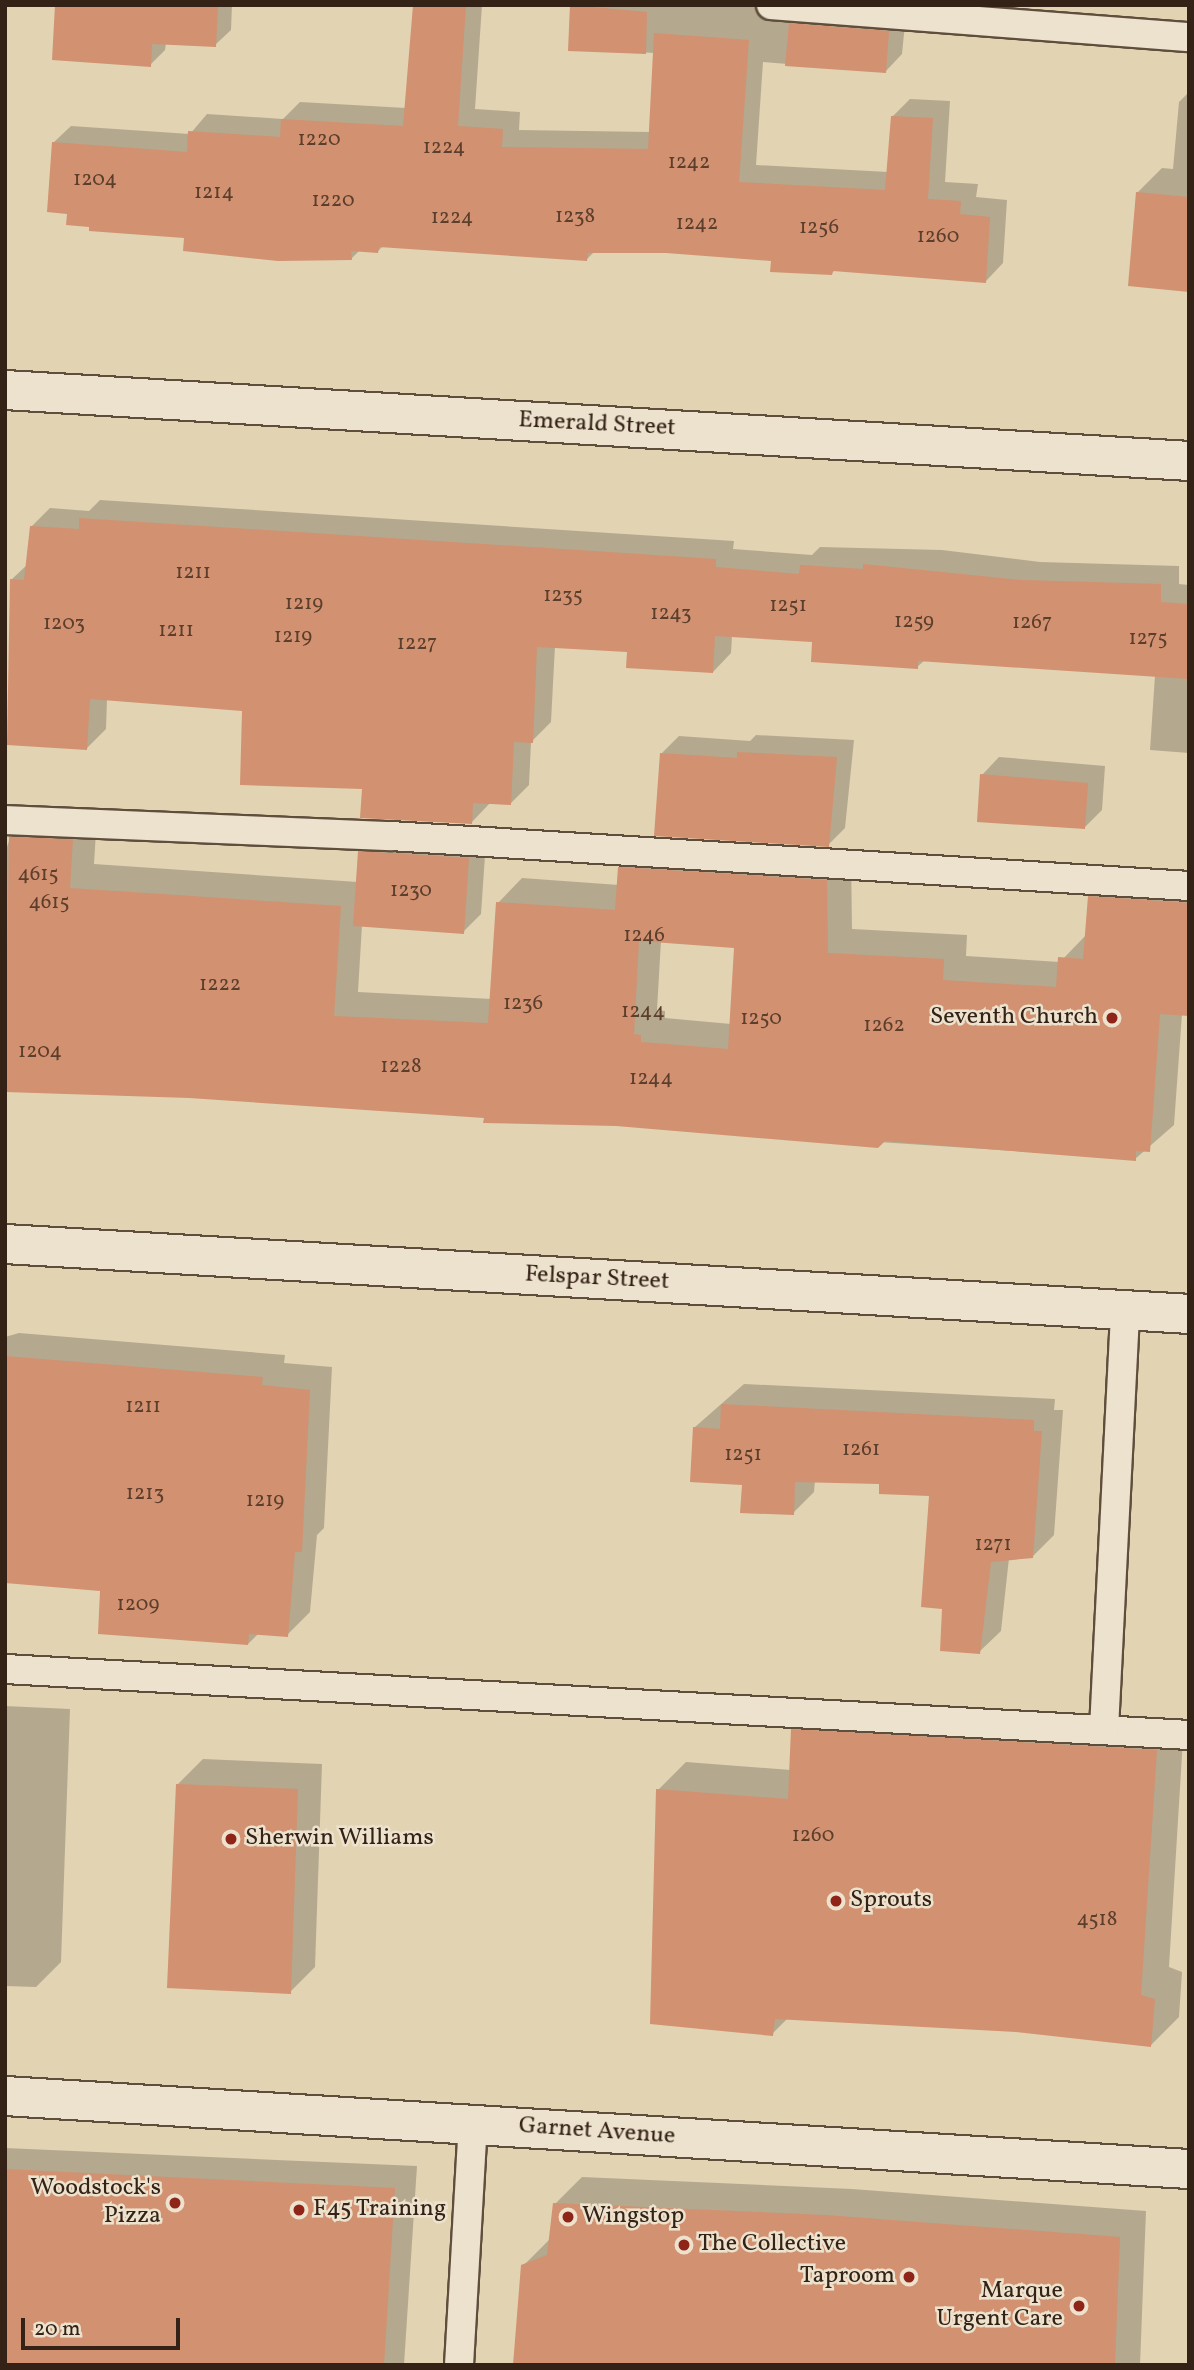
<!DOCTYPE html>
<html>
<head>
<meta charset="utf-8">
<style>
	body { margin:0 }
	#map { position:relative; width:1194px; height:2370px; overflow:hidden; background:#e2d3b2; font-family:Vollkorn,serif }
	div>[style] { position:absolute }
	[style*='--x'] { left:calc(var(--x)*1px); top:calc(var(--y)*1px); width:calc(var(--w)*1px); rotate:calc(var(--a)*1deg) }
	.shadow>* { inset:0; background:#0003 }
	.building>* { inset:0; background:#d29170 }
	.roads { filter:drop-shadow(2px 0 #604e3d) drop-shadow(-2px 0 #604e3d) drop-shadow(0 2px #604e3d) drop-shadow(0 -2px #604e3d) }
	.lane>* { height:28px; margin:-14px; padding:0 14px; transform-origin:14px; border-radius:14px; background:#ece2cd }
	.street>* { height:38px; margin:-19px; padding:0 19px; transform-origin:19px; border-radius:19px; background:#ece2cd }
	.secondary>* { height:38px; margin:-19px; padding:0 19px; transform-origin:19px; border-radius:19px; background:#ece2cd }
	.dots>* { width:19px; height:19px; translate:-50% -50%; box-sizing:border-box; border:4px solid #ece2cd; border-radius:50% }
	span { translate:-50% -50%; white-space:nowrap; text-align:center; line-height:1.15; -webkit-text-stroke:5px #ece2cd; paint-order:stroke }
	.number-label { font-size:21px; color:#5c3e2c }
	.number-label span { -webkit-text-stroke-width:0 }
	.street-label { font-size:24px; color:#342216 }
	.poi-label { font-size:24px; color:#342216 }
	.right { translate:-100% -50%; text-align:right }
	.left { translate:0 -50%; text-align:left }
	.frame { position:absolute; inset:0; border:7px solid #342216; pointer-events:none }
	.scale { position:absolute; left:21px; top:2318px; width:159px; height:32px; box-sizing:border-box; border:4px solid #342216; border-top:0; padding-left:9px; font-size:21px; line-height:24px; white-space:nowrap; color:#342216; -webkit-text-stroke:5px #ece2cd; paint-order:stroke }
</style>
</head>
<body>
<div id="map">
	<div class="shadow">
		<i style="clip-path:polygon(57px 5px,232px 5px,231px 30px,215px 45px,166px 43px,165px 50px,150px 65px)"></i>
		<i style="clip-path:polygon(415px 5px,482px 5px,475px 109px,520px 112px,519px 130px,650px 132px,655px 53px,570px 49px,571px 5px,804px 5px,906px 14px,902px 54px,885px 72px,763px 62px,756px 165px,888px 172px,892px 117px,910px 99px,950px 101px,945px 182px,978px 184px,976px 197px,1007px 200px,1003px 263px,986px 281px,836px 269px,832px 273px,772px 259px,666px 251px,595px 251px,587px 259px,384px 245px,378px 251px,360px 250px,351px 259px,90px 225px,69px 213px,53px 143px,71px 126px,190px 134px,207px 114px,283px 119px,300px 102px,406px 108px)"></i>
		<i style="clip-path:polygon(1189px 92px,1189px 290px,1137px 193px,1162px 168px,1173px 169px,1179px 102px)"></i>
		<i style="clip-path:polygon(100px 500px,734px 541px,733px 549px,812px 555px,820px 547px,942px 550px,1040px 562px,1179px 566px,1179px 584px,1189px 585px,1189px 753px,1150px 750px,1155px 675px,925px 660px,917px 667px,814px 641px,732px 636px,731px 653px,713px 672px,629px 650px,555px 646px,551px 722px,531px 742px,529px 785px,510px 804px,490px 803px,471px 823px,364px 787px,244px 709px,107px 699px,106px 729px,87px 748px,12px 579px,28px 564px,31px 527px,50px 508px,89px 511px)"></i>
		<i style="clip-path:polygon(756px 735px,854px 740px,845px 828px,828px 845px,662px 753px,679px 736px,750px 741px)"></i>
		<i style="clip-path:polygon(999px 757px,1105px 766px,1102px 810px,1085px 827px,982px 775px)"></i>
		<i style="clip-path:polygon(evenodd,35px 813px,97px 816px,94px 864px,358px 882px,360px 852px,377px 835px,486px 841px,481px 914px,463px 932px,362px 925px,358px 992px,492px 999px,498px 903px,522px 878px,619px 885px,620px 868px,644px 844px,851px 856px,852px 929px,967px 935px,966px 956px,1060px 962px,1087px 934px,1090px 897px,1114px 873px,1189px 877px,1189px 1014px,1182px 1014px,1174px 1125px,1135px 1159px,189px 1096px,5px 1090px,5px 853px,10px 838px,35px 813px,661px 941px,736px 947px,731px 1024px,665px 1018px,665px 1011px,657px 1010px,661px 941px)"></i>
		<i style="clip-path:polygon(19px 1333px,285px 1355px,284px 1363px,332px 1367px,324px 1528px,317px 1535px,310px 1612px,287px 1635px,259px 1633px,248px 1644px,102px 1589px,5px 1581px,5px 1337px)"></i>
		<i style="clip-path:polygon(744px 1384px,1055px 1399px,1054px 1410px,1063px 1410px,1054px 1535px,1032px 1557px,1009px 1558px,1001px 1631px,979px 1652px,931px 1494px,881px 1482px,815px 1480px,814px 1492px,793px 1513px,744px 1484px,695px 1427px)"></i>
		<i style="clip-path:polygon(821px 1702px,1184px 1723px,1169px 1967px,1182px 1972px,1179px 2017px,1151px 2045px,1016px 2030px,788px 2018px,772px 2034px,658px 1790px,686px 1762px,791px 1770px,793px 1730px)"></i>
		<i style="clip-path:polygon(5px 1706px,70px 1709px,61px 1962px,36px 1987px,5px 1986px)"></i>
		<i style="clip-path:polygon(203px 1759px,322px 1764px,315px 1967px,290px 1992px,178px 1784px)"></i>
		<i style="clip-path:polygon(5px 2148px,417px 2166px,404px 2365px,5px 2365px)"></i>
		<i style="clip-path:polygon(582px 2177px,852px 2189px,1146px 2211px,1140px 2365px,515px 2365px,523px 2266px,551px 2238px,555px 2204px)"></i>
	</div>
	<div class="building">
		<i style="clip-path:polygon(55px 5px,218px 5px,216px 47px,152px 44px,151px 67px,52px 60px)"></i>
		<i style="clip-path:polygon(413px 5px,466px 5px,458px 126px,503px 129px,502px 147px,648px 149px,654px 33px,749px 40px,739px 182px,885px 190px,891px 116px,933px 118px,928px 199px,961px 201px,960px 214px,990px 217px,986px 283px,833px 271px,832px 275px,770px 272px,771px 261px,666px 253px,588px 253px,587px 261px,379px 247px,378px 253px,351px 251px,352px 260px,278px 261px,183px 251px,184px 238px,89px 231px,89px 227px,66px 225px,67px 214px,47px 212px,52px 142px,187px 152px,188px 131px,280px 137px,281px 119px,403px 126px)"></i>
		<i style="clip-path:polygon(570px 5px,647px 12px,646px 54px,568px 51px)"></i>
		<i style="clip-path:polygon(789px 23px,889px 31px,886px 73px,785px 66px)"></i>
		<i style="clip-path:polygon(1136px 192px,1189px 197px,1189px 292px,1128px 286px)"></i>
		<i style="clip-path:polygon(79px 518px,716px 559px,716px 567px,799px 574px,800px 565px,863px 569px,863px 564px,1021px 580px,1161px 584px,1161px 602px,1189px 604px,1189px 679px,918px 661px,918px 669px,811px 662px,812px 642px,715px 636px,713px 673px,626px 668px,627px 652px,537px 647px,533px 743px,514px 742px,511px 805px,473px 803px,472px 824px,360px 818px,362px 789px,240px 785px,242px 711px,90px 699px,87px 750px,7px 745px,10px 579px,24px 580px,30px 526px,79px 529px)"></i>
		<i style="clip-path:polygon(737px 752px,837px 757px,829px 847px,654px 836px,660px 753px,737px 758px)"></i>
		<i style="clip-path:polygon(980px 774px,1088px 783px,1085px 829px,977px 822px)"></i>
		<i style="clip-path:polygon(evenodd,9px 837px,73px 839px,70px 888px,341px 906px,334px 1016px,488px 1023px,496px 902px,615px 910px,618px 867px,827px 880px,828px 953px,944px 959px,943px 980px,1056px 987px,1058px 957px,1083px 959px,1088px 896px,1189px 903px,1189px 1016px,1160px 1014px,1150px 1152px,1136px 1151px,1136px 1161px,885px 1141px,878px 1148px,616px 1126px,483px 1123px,484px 1118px,189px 1098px,5px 1092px,9px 837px,639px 941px,734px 948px,728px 1049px,641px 1042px,641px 1035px,634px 1034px,639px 941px)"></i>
		<i style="clip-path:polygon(358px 851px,469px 858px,464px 934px,353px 926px)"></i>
		<i style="clip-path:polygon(5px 1356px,263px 1377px,262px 1385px,310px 1390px,302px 1552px,295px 1552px,288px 1637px,249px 1634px,248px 1645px,98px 1634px,100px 1591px,5px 1583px)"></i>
		<i style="clip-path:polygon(721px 1404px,1034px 1420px,1034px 1431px,1042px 1431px,1033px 1558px,991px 1562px,980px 1654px,940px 1651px,942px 1609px,921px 1607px,929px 1496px,879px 1494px,879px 1484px,795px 1482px,794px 1515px,740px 1513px,742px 1485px,690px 1482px,693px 1427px,720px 1429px)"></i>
		<i style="clip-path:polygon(791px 1729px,1157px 1750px,1141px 1995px,1155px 1999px,1151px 2047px,1016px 2032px,775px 2019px,773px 2036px,650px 2024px,656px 1789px,788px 1799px)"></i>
		<i style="clip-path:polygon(176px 1784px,298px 1789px,291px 1994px,167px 1988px)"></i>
		<i style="clip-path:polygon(5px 2169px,395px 2188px,384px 2365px,5px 2365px)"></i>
		<i style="clip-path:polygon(553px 2203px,825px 2215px,1120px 2237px,1115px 2365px,513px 2365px,521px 2265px,547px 2255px)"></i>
	</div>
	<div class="roads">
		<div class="lane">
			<i style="--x:771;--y:5;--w:419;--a:4.4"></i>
			<i style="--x:5;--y:820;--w:385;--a:2.4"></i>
			<i style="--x:390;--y:836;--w:801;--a:3.58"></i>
			<i style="--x:5;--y:1669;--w:1186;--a:3.19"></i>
			<i style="--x:1104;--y:1729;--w:420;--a:-87.1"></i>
			<i style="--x:459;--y:2365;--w:241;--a:-86.7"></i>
		</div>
		<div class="street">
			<i style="--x:5;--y:390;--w:1186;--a:3.43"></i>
			<i style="--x:5;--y:1244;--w:1186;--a:3.38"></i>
		</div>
		<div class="secondary">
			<i style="--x:5;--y:2096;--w:1186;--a:3.53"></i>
		</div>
	</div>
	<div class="dots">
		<i style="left:1112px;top:1018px;background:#8f2418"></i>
		<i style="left:231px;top:1839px;background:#8f2418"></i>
		<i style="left:836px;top:1901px;background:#8f2418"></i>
		<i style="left:175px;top:2203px;background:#8f2418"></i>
		<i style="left:299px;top:2210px;background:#8f2418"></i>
		<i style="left:568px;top:2217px;background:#8f2418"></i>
		<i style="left:684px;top:2245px;background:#8f2418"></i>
		<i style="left:909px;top:2277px;background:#8f2418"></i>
		<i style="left:1079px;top:2306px;background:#8f2418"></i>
	</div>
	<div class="number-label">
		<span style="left:319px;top:140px">1220</span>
		<span style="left:444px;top:148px">1224</span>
		<span style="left:689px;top:163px">1242</span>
		<span style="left:95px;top:180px">1204</span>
		<span style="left:214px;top:193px">1214</span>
		<span style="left:333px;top:201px">1220</span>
		<span style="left:575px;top:217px">1238</span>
		<span style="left:452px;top:218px">1224</span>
		<span style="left:697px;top:224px">1242</span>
		<span style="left:819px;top:228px">1256</span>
		<span style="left:938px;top:237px">1260</span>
		<span style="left:193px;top:573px">1211</span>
		<span style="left:563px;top:596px">1235</span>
		<span style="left:304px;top:604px">1219</span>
		<span style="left:788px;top:606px">1251</span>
		<span style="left:671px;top:614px">1243</span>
		<span style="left:914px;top:622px">1259</span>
		<span style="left:1032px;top:623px">1267</span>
		<span style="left:64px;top:624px">1203</span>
		<span style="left:176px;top:631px">1211</span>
		<span style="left:293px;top:637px">1219</span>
		<span style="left:1148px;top:639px">1275</span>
		<span style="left:417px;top:644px">1227</span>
		<span style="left:38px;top:875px">4615</span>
		<span style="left:411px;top:891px">1230</span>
		<span style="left:49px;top:903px">4615</span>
		<span style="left:644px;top:936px">1246</span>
		<span style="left:220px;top:985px">1222</span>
		<span style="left:523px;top:1004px">1236</span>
		<span style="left:643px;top:1012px">1244</span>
		<span style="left:761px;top:1019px">1250</span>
		<span style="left:884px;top:1026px">1262</span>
		<span style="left:40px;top:1052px">1204</span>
		<span style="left:401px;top:1067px">1228</span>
		<span style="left:651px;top:1079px">1244</span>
		<span style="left:143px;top:1407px">1211</span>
		<span style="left:861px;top:1450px">1261</span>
		<span style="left:743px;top:1455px">1251</span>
		<span style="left:145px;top:1494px">1213</span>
		<span style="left:265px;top:1501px">1219</span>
		<span style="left:993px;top:1545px">1271</span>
		<span style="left:138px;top:1605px">1209</span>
		<span style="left:813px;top:1836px">1260</span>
		<span style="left:1097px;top:1920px">4518</span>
	</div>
	<div class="street-label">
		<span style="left:597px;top:425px;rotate:3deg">Emerald Street</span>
		<span style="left:597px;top:1279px;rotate:3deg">Felspar Street</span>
		<span style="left:597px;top:2132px;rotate:4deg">Garnet Avenue</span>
	</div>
	<div class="poi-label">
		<span class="right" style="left:1098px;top:1018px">Seventh Church</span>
		<span class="left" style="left:245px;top:1839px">Sherwin Williams</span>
		<span class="left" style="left:850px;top:1901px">Sprouts</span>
		<span class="right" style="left:161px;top:2203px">Woodstock's<br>Pizza</span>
		<span class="left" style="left:313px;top:2210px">F45 Training</span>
		<span class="left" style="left:582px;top:2217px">Wingstop</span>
		<span class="left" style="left:698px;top:2245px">The Collective</span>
		<span class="right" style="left:895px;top:2277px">Taproom</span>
		<span class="right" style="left:1063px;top:2306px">Marque<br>Urgent Care</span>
	</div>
	<div class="frame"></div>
	<div class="scale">20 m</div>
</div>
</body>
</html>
